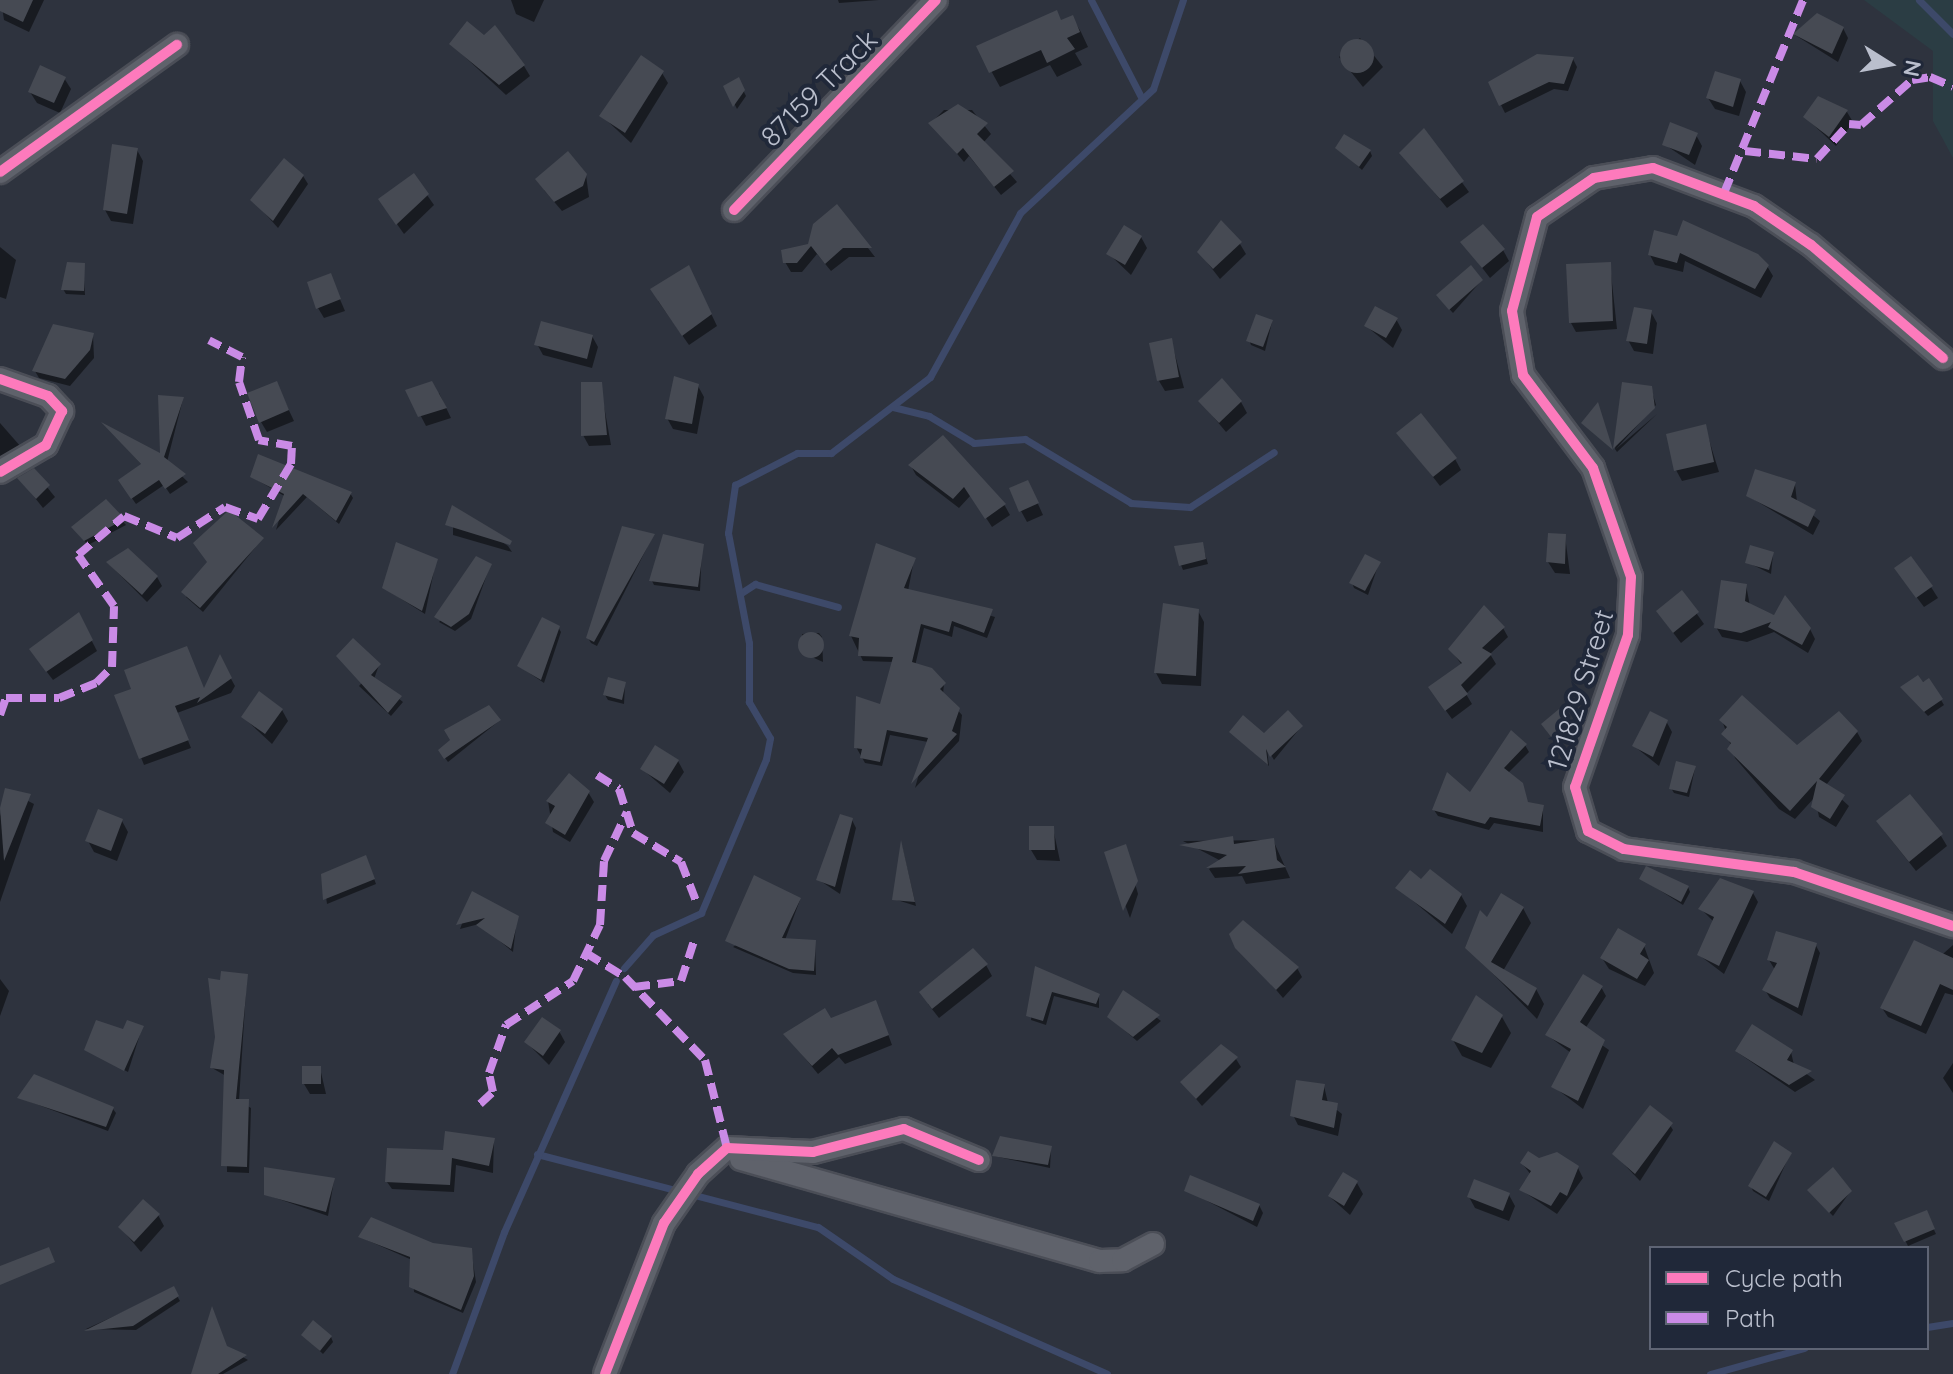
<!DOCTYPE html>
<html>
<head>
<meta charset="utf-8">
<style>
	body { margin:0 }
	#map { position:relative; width:1953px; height:1374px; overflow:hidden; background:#2e333e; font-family:Quicksand,sans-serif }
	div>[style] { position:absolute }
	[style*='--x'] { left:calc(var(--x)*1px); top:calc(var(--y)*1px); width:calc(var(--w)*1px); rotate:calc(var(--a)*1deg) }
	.green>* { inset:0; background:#2b3d44 }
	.shadow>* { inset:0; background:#0007 }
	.stream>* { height:7px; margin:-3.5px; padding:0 3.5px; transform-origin:3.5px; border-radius:3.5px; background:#3d4969 }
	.building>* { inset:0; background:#464a53 }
	.round { border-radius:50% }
	.roads { filter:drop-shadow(2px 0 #4b4e57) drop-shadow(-2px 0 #4b4e57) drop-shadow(0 2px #4b4e57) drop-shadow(0 -2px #4b4e57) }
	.street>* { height:22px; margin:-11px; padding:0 11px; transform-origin:11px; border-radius:11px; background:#5f626b }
	.quiet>* { height:8px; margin-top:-4px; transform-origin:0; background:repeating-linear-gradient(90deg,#ca8be6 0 16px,transparent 0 24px) }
	.cycleway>* { height:10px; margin:-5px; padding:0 5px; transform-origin:5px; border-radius:5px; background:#fd7abc }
	span { translate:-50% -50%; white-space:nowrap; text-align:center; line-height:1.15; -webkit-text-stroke:8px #202839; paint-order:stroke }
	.street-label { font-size:28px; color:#babfcd }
	.legend { position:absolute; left:1649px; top:1246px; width:280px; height:104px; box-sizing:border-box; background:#202839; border:2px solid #5e6474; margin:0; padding:10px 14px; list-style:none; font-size:24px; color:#babfcd }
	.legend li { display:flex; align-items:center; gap:16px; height:40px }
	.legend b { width:40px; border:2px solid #5e6474 }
	.north { position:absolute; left:1849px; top:24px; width:80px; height:80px; -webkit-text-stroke:6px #202839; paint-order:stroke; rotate:101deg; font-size:22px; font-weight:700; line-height:32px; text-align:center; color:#babfcd }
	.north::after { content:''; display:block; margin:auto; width:28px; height:36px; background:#babfcd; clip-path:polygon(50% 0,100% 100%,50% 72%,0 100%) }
</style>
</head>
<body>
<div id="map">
	<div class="green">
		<i style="clip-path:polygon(1864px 0,1953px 0,1953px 158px,1933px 121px,1933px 51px)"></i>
	</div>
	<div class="shadow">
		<i style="clip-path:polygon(1px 0,44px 0,29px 32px,4px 20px)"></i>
		<i style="clip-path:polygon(511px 0,544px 0,534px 22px,516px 14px)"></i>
		<i style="clip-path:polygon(838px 0,879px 0,839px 3px)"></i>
		<i style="clip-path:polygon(1056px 12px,1061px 22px,1072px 17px,1081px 32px,1088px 47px,1075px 53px,1082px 65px,1057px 77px,1050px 65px,1000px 87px,978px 47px)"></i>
		<i style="clip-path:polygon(1843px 28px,1848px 38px,1838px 62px,1795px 35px)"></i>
		<i style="clip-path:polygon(1360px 38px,1383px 67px,1363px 87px,1339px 57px)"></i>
		<i style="clip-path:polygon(451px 44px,524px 66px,530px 76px,506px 95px)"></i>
		<i style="clip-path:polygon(1573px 59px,1577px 67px,1568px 91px,1554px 89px,1505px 113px,1501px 105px)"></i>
		<i style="clip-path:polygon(662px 73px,668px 83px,631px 143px,602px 116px)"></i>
		<i style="clip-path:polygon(64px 78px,71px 89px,60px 113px,37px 103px,30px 92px)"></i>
		<i style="clip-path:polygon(738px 80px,746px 96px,737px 109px,726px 87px)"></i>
		<i style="clip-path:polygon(1740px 81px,1746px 92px,1739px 116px,1715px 109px,1708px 98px)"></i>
		<i style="clip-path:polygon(944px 110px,972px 110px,991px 134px,983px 143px,1017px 182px,1001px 195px,969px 156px,964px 162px,931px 123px)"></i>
		<i style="clip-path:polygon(1847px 112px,1853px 122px,1836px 146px,1805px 117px)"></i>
		<i style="clip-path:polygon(1424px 131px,1469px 192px,1447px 208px,1402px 153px)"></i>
		<i style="clip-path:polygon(1696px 135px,1702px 146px,1695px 165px,1664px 144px)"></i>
		<i style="clip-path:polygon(1338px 148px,1370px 151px,1372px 156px,1362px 170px)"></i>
		<i style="clip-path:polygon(137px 150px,143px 161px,133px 224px,111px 221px,105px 210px)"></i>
		<i style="clip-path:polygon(586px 175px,589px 197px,562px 211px,544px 190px)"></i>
		<i style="clip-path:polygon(303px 176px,308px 184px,278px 228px,253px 200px)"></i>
		<i style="clip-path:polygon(427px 195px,434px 205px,404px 234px,387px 210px)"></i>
		<i style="clip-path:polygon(836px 207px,875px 257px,849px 257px,831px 271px,817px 254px,802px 272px,791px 272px,785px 262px,810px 245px)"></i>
		<i style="clip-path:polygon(1141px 237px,1147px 248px,1131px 275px,1109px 254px)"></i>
		<i style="clip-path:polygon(1679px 238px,1767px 266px,1773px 276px,1761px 298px,1685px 261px,1683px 272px,1655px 265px,1650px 255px)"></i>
		<i style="clip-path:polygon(1463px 243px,1503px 250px,1509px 261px,1490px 278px)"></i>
		<i style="clip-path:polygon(1240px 244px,1246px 254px,1220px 279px,1199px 252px)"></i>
		<i style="clip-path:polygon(0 247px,16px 260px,6px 299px,0 297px)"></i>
		<i style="clip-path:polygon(1610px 264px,1617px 329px,1576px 332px,1571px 323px)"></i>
		<i style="clip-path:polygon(83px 265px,85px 295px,66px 294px,63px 289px)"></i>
		<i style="clip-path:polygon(330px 276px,345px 311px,324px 318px,318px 308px)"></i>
		<i style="clip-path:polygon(694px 278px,717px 326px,689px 345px,658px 301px)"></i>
		<i style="clip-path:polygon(1481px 281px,1453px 313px,1441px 300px)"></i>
		<i style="clip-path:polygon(1651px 312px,1657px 323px,1653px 354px,1634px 351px,1628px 340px)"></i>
		<i style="clip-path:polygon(1396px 319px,1402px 330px,1393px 348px,1366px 326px)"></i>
		<i style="clip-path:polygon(1272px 322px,1265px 351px,1251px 345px,1249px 340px)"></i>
		<i style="clip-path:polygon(93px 335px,94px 358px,70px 386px,39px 378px,35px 371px)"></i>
		<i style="clip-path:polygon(592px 336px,598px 347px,592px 368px,543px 355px,537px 344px)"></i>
		<i style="clip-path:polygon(1171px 340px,1184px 388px,1165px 391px,1159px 381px)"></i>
		<i style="clip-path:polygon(276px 383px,294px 421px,267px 432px,261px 422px)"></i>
		<i style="clip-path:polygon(600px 384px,611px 445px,589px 446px,583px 435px)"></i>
		<i style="clip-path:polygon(1624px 384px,1651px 388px,1656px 405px,1616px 449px,1657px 414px,1617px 452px,1615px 449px)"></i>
		<i style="clip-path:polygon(698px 386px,704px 397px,697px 434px,673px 429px,667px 418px)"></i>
		<i style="clip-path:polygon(408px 391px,439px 393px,451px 418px,426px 426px)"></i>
		<i style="clip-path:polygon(183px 399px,167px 462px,188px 482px,170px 494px,164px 485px,136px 504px,124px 487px,143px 466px,107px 427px,162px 457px)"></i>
		<i style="clip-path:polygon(1200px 401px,1241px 402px,1247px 413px,1226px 432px)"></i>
		<i style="clip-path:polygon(0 423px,21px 447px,0 466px)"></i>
		<i style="clip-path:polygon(1705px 427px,1719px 472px,1682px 481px,1676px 470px)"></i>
		<i style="clip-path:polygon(1399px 433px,1455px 459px,1461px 470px,1440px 486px)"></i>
		<i style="clip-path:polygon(943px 437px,1005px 506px,1010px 515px,992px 527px,971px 495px,959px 508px,916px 475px,911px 466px)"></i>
		<i style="clip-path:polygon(34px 471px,55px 497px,43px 508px,20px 479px)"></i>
		<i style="clip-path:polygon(252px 477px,350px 493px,353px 498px,339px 524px,307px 497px,276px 530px,286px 497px)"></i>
		<i style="clip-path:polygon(1795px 484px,1797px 502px,1820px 521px,1813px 535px,1748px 496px)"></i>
		<i style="clip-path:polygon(1033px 493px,1043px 515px,1027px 522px,1021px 511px)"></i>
		<i style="clip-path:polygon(106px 502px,126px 525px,88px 545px,77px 532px)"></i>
		<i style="clip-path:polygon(453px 508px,508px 546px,512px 552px,453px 535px)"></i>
		<i style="clip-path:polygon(653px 536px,597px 646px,591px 643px,588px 638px)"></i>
		<i style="clip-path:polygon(1565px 536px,1570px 574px,1555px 573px,1548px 562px)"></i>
		<i style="clip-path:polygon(262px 539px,203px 612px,186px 597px,209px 563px)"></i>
		<i style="clip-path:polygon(1202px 544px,1208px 564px,1183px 570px,1181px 565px)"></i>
		<i style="clip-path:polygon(702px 546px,700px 591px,654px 585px,652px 581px)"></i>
		<i style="clip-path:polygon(1773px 554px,1771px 574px,1747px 562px)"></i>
		<i style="clip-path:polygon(914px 560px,908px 591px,995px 617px,987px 638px,954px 626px,952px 637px,924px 628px,915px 666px,944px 684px,943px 694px,962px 715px,959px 741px,915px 788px,928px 742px,890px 735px,882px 766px,865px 763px,856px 747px,882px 706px,894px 662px,863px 661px,851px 636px)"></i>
		<i style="clip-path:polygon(436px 561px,425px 614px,384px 588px)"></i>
		<i style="clip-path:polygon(108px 563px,157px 577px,162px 586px,147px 602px)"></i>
		<i style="clip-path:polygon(1379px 563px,1368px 595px,1354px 588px,1352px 583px)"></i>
		<i style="clip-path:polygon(490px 566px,471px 619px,455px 631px,439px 622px)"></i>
		<i style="clip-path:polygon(1903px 579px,1931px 587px,1938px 598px,1924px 607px)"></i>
		<i style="clip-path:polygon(1746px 585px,1750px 606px,1810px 629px,1815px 639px,1808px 653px,1774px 632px,1747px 642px,1722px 637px,1716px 627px)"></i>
		<i style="clip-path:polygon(1682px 593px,1704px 624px,1681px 643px,1665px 622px)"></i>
		<i style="clip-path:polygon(1198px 611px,1204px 622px,1201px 686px,1162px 684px,1156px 673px)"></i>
		<i style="clip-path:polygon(83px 624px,97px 651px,53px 680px,37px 659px)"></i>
		<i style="clip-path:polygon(558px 627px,561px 632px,544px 683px,519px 666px)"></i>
		<i style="clip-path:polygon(1503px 628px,1508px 637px,1490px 654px,1496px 664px,1466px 694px,1472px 704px,1452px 719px,1436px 697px,1462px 665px,1450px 649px)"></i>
		<i style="clip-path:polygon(819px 633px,822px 637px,823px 662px,803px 653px,802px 634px)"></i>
		<i style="clip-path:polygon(220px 659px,235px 686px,231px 693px,177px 713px,191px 748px,144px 765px,117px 696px,205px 691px)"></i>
		<i style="clip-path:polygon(379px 665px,374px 679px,403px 702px,391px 716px,359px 686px)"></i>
		<i style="clip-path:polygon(1929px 680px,1944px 705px,1928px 716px,1902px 688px)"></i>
		<i style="clip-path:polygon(625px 684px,624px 704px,608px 700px,605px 695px)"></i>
		<i style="clip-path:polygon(282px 710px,288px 721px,272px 744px,243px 717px)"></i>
		<i style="clip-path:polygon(1559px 712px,1571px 729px,1556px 741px,1546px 729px)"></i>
		<i style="clip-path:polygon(1722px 720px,1797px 747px,1857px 732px,1862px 741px,1826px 785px,1849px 806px,1836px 827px,1819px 817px,1815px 797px,1795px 819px,1779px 809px,1735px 758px)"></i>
		<i style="clip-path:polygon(499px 721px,448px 762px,440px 751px)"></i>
		<i style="clip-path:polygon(1666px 721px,1672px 732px,1659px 766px,1634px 746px)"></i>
		<i style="clip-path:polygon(1301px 727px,1274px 760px,1267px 748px,1269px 766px,1231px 732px,1264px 736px)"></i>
		<i style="clip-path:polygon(1525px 745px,1529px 752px,1508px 773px,1529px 804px,1543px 807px,1543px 832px,1494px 823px,1489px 830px,1438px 816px,1434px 810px,1471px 795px)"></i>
		<i style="clip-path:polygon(678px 761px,684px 772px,670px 793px,642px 769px)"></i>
		<i style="clip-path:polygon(1695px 768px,1689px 797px,1674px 793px,1671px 788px)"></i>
		<i style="clip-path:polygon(7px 790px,34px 804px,0 902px,0 816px)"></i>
		<i style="clip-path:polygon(588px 792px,594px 802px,570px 842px,553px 832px,548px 801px)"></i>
		<i style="clip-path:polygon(852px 820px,856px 828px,840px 894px,819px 880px)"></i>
		<i style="clip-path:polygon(122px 821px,128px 832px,117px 861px,94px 852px,88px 841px)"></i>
		<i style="clip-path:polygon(1053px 828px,1060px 861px,1037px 860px,1031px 850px)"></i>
		<i style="clip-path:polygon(1885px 832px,1941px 836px,1947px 846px,1916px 871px)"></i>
		<i style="clip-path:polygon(1273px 840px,1290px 878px,1246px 884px,1242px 876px,1215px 878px,1209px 869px,1221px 861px,1183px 841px)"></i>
		<i style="clip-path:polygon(902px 846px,916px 906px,894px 899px)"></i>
		<i style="clip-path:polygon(1125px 847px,1138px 894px,1130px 918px,1106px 853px)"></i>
		<i style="clip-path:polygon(368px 862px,376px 884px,327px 904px,323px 875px)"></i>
		<i style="clip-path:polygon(1642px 879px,1688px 887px,1690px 892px,1683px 905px)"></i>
		<i style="clip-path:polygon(1398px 888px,1461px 895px,1467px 906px,1452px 934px)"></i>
		<i style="clip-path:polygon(1753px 893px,1758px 902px,1724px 974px,1699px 955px,1714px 922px,1701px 909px)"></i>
		<i style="clip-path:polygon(473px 894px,517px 918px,513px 952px,479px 924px,460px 929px)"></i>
		<i style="clip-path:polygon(800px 900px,785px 940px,815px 942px,816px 975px,793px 973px,733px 947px)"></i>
		<i style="clip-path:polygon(1523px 908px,1531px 923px,1503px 971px,1536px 989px,1544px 1004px,1537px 1019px,1468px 948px,1487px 920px)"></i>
		<i style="clip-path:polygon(1237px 944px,1297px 968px,1302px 977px,1283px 998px)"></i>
		<i style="clip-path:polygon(1815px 944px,1820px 953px,1802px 1016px,1770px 998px,1765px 990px,1775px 970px,1769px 960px)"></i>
		<i style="clip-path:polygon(1953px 945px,1953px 995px,1945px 993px,1926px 1034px,1888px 1017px,1882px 1008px)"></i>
		<i style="clip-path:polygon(1644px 946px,1654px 973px,1645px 986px,1609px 969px,1602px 958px)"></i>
		<i style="clip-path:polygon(986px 965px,992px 976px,939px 1018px,928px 1004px)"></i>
		<i style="clip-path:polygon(1036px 968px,1099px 995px,1099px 1008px,1054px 996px,1046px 1025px,1031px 1020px)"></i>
		<i style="clip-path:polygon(247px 975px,239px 1101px,251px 1108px,249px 1173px,227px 1172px,226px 1076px,212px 1068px,222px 982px)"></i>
		<i style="clip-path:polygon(0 979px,9px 991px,0 1016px)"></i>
		<i style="clip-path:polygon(1601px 987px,1606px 996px,1583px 1032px,1609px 1050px,1583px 1109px,1554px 1087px,1571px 1053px,1547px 1035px)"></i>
		<i style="clip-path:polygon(1124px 992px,1161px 1021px,1137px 1041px,1109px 1017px)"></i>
		<i style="clip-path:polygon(880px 1012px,892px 1045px,845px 1064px,839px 1057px,818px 1074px,786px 1035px)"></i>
		<i style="clip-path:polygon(1502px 1017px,1511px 1033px,1491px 1068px,1462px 1056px,1453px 1040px)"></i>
		<i style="clip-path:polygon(142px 1028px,128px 1072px,86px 1050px,124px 1032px)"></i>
		<i style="clip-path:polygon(559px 1031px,565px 1042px,549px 1065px,526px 1042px)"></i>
		<i style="clip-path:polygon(1737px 1052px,1791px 1052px,1794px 1065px,1815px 1080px,1795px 1092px)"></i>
		<i style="clip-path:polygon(1236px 1059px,1241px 1067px,1202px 1106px,1182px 1082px)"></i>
		<i style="clip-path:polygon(1953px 1063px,1953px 1093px,1943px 1078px)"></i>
		<i style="clip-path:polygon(320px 1068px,326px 1094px,310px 1094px,304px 1084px)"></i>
		<i style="clip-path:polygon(1324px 1086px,1328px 1103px,1342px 1114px,1338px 1136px,1298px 1125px,1293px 1115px)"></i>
		<i style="clip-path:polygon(20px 1098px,113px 1109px,116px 1113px,108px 1131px)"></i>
		<i style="clip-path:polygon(1668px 1122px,1673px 1130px,1640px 1181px,1615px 1155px)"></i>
		<i style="clip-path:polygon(494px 1139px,493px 1173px,456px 1165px,454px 1192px,392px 1189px,387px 1182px,445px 1152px)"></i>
		<i style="clip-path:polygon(1051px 1148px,1050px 1168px,994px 1156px)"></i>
		<i style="clip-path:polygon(1790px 1154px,1769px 1201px,1753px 1191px,1751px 1186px)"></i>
		<i style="clip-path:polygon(1539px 1160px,1578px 1168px,1583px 1178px,1557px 1214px,1521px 1190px,1531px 1175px,1522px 1163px)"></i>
		<i style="clip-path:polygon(334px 1180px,328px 1216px,267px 1195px)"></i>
		<i style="clip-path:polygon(1357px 1183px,1363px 1194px,1350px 1215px,1330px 1197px)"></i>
		<i style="clip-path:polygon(1186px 1190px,1259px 1205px,1263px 1213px,1257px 1227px)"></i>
		<i style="clip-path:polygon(1850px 1192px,1833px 1216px,1812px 1194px)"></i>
		<i style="clip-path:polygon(1509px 1195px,1515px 1206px,1509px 1221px,1475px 1208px,1469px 1197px)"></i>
		<i style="clip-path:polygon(158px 1215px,164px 1226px,141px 1252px,120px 1227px)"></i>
		<i style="clip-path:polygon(1928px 1217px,1936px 1234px,1908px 1246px,1897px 1224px)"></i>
		<i style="clip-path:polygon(360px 1237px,471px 1250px,476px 1282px,463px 1313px,414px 1292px,412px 1260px)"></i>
		<i style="clip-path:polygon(173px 1289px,180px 1301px,136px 1330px,86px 1329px)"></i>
		<i style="clip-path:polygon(303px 1335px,331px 1337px,333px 1342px,323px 1354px)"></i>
		<i style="clip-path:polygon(227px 1348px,248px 1360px,223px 1374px,198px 1374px)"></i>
	</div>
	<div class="stream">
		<i style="--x:1091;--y:0;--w:111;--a:62.7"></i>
		<i style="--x:1919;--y:0;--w:48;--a:45"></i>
		<i style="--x:893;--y:407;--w:37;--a:14"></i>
		<i style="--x:929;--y:416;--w:52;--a:31"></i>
		<i style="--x:974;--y:443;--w:51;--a:-4.5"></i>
		<i style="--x:1025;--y:439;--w:124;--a:31.1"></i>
		<i style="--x:1131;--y:503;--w:59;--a:3.9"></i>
		<i style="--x:1190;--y:507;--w:100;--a:-33.2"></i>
		<i style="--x:741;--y:593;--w:17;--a:-33"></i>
		<i style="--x:755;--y:584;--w:86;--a:15.5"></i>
		<i style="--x:624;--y:968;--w:44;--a:-48.7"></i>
		<i style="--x:653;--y:935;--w:53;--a:-24.6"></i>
		<i style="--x:701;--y:913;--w:167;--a:-67.1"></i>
		<i style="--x:766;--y:759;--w:21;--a:-79"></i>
		<i style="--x:770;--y:738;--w:42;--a:-120.3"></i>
		<i style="--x:749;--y:702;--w:59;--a:-90"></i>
		<i style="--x:749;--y:643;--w:112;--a:-100.8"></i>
		<i style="--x:728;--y:533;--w:49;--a:-81.7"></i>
		<i style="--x:735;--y:485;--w:70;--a:-27.3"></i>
		<i style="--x:797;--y:453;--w:34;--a:0"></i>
		<i style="--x:831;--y:453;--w:125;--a:-37.5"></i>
		<i style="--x:930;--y:377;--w:187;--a:-61.2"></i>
		<i style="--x:1020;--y:213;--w:182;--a:-43"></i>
		<i style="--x:1153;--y:89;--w:94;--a:-71.4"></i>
		<i style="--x:537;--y:1154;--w:290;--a:14.6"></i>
		<i style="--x:818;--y:1227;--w:91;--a:34.7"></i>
		<i style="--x:893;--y:1279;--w:234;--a:23.9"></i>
		<i style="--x:1927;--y:1327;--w:26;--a:-9"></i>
		<i style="--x:452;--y:1374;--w:151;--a:-69.9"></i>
		<i style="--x:504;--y:1232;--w:275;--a:-66"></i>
		<i style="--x:1710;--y:1374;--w:98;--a:-15.5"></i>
	</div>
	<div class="building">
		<i style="clip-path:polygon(0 0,33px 0,23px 22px,0 11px)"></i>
		<i style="clip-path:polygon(1057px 10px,1061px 20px,1073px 15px,1080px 32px,1067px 38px,1075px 49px,1047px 63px,1041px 50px,989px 73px,976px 46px)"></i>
		<i style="clip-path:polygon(1817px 13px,1844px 27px,1832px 54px,1793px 34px)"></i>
		<i style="clip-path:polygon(467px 21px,484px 35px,495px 25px,525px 65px,499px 85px,449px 44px)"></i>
		<i class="round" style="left:1340px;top:39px;width:34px;height:34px"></i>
		<i style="clip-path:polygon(1537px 54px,1574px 57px,1564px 84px,1549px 82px,1499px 106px,1488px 82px)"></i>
		<i style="clip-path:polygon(641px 55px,664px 71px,625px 133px,599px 116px)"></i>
		<i style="clip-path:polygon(40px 65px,66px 77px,54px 103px,28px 92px)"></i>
		<i style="clip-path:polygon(1715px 71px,1741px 79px,1733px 107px,1706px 98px)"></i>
		<i style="clip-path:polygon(739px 77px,745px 90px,733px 107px,723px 86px)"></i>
		<i style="clip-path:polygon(1818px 96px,1848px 110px,1829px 137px,1803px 117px)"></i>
		<i style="clip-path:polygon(958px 104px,988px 123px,977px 134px,1014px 171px,994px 187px,963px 148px,957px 154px,928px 123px)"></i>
		<i style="clip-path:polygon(1670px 122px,1698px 133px,1689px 155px,1662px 145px)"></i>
		<i style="clip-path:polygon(1424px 128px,1464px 181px,1440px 199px,1399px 153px)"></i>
		<i style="clip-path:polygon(1344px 134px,1371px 150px,1359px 167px,1335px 148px)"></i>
		<i style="clip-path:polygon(112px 144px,138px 148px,127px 214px,103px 210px)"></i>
		<i style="clip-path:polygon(568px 151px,587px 174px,583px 186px,554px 202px,535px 179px)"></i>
		<i style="clip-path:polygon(284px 158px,304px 175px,273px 221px,250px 200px)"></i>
		<i style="clip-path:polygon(414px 173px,429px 194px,396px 225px,378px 199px)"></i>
		<i style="clip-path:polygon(837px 204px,872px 248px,843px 248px,825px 264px,811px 246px,797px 263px,783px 263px,781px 250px,808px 244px,813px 224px)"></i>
		<i style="clip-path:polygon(1221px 220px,1242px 242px,1213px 269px,1197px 252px)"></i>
		<i style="clip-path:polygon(1683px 220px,1758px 254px,1769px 265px,1755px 289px,1680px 253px,1677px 263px,1648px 255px,1654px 230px,1677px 236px)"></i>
		<i style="clip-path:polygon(1483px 224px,1505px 249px,1482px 268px,1460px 242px)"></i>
		<i style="clip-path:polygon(1124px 225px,1142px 236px,1125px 265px,1106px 254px)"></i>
		<i style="clip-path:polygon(67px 262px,85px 263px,84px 291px,61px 290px)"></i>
		<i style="clip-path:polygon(1611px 262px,1613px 321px,1569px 323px,1566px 264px)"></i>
		<i style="clip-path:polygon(689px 265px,712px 314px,682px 336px,650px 289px)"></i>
		<i style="clip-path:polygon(1471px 265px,1483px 280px,1449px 310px,1436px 295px)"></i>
		<i style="clip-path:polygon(331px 273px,341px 299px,316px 309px,307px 282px)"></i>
		<i style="clip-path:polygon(1375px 306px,1398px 318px,1386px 338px,1364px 326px)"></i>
		<i style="clip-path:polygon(1634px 307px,1652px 310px,1647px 344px,1626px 341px)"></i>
		<i style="clip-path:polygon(1256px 314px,1273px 320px,1263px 347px,1246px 341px)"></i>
		<i style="clip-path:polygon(541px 321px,593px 335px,587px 359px,534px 345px)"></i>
		<i style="clip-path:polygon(53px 324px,94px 333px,90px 350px,65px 379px,32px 371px)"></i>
		<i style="clip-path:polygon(1172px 338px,1179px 377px,1157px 381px,1149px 343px)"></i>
		<i style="clip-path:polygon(674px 376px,699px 384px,692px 424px,665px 419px)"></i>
		<i style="clip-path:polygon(1222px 378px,1242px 401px,1219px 423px,1198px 401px)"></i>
		<i style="clip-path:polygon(277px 381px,289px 410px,259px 423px,247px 393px)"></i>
		<i style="clip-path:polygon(432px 381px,447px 408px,418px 417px,405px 390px)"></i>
		<i style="clip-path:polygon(581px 382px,602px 382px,607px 435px,581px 436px)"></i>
		<i style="clip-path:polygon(1622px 382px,1652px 386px,1655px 408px,1613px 449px)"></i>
		<i style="clip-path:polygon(158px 395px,184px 397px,164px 457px,186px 474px,165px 489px,159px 480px,131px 499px,118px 480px,141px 464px,101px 422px,160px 453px)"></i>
		<i style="clip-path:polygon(1598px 402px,1613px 450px,1581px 423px)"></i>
		<i style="clip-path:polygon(1421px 413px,1457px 458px,1433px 477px,1396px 433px)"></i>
		<i style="clip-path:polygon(1706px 424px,1714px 462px,1674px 471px,1666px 434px)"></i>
		<i style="clip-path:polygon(943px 435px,1006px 504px,985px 519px,964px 487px,953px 499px,908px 465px)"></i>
		<i style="clip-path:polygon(258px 454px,352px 492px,336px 521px,303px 494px,272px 528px,284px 494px,250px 477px)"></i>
		<i style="clip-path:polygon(34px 468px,50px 485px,36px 499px,17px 478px)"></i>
		<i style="clip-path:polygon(1755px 469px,1796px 482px,1791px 497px,1816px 510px,1808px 527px,1746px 496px)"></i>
		<i style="clip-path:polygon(1028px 480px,1039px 503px,1019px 512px,1009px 488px)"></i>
		<i style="clip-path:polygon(106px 499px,125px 519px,84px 541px,71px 527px)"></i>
		<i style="clip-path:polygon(452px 505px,512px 541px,510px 545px,445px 525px)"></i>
		<i style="clip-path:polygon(229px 510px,264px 538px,200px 608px,181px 592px,207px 562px,193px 543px)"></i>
		<i style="clip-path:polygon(622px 526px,655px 534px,594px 642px,586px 638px)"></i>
		<i style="clip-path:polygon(1548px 533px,1566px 534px,1565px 564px,1546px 562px)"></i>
		<i style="clip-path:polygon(663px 534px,704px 544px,698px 587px,649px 581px)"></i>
		<i style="clip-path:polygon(396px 542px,438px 559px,422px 611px,382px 588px)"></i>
		<i style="clip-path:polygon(1203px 542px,1206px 559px,1179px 566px,1174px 546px)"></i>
		<i style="clip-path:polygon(876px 543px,916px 558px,904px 588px,993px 609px,984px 633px,952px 621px,949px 632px,921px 624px,912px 662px,932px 668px,946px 683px,940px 689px,960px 708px,952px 731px,957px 734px,911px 784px,928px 738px,887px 730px,880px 762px,860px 758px,862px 749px,854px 748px,856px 696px,880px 704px,893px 657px,858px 656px,859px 638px,849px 636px)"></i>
		<i style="clip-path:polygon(1750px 545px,1774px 552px,1769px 570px,1745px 563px)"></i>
		<i style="clip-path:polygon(128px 548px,158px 576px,142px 595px,106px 562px)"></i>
		<i style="clip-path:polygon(1365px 554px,1381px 562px,1365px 591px,1349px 583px)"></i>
		<i style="clip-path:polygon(476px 556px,492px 564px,469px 614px,451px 627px,434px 617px)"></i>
		<i style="clip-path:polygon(1911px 556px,1933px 586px,1916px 598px,1894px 568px)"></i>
		<i style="clip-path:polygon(1721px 580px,1747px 584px,1745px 601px,1774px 615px,1785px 595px,1811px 628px,1802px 645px,1768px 627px,1771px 622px,1741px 633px,1714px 628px)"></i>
		<i style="clip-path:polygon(1682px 590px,1699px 612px,1673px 633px,1656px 611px)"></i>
		<i style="clip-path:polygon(1163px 603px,1199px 609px,1196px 676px,1154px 673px)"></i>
		<i style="clip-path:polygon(1484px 605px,1505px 627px,1482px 648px,1492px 654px,1461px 685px,1468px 694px,1445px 711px,1428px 687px,1462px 663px,1448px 649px)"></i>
		<i style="clip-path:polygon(79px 612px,93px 640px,46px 672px,29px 649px)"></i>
		<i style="clip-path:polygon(542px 617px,560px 626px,541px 680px,517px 666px)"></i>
		<i class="round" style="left:798px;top:632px;width:26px;height:26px"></i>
		<i style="clip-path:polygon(353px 638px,381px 664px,371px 675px,402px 696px,388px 713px,336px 656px)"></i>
		<i style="clip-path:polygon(187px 646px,204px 688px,220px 654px,232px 678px,197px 703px,200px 697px,175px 706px,189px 740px,139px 759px,114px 695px,131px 689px,124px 670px)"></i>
		<i style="clip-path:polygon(1918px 675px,1923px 682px,1929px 678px,1943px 699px,1924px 712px,1900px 687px)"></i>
		<i style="clip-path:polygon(608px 677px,626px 682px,622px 700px,603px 695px)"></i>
		<i style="clip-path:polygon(259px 691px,283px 709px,265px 734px,241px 717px)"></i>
		<i style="clip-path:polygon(1742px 695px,1797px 745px,1839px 711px,1858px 731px,1819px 779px,1845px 795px,1830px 819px,1811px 807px,1817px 781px,1790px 811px,1727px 749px,1731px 743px,1721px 734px,1727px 727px,1719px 720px)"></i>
		<i style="clip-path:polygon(489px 705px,501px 720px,444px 759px,438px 750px,450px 740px,444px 730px)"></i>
		<i style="clip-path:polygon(1559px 709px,1570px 723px,1552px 738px,1541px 724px)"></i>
		<i style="clip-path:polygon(1288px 710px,1303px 726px,1270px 757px,1266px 749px,1268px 765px,1229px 732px,1243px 715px,1264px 733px)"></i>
		<i style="clip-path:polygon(1650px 711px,1668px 720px,1653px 757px,1632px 746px)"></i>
		<i style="clip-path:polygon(1511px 730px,1527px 744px,1504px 768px,1523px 783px,1528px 802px,1544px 805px,1540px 826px,1490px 817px,1485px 824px,1432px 810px,1447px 772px,1470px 792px)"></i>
		<i style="clip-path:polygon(655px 745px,679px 760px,664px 784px,640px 769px)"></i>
		<i style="clip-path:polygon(1676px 761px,1696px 766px,1687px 793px,1669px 789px)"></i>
		<i style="clip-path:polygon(569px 773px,590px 791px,565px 835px,545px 823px,555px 806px,546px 801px)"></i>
		<i style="clip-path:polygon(5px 788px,31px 794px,4px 861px,0 808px)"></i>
		<i style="clip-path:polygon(1910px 794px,1943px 834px,1909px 862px,1876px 821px)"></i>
		<i style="clip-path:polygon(98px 809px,123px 819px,111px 851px,85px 841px)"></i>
		<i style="clip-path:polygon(840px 814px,853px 818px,835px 887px,816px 880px)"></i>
		<i style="clip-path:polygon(1029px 826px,1054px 826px,1055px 850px,1029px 850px)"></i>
		<i style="clip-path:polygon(1233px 836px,1234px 844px,1274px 838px,1277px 860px,1286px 867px,1238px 874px,1246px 866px,1206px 868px,1227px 855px,1179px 845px)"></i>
		<i style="clip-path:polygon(901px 840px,915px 902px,892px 900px)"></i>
		<i style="clip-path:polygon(1126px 844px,1138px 881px,1123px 911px,1104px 852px)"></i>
		<i style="clip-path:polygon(366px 855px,375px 879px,323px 900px,321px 874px)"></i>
		<i style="clip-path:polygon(1646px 866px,1689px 886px,1681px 902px,1639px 879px)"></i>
		<i style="clip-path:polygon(1430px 869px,1462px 894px,1445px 924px,1395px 888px,1410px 870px,1421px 879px)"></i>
		<i style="clip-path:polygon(754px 875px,801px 898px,782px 938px,816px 940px,814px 971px,789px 969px,725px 941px)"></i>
		<i style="clip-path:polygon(1720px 878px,1754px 891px,1719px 966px,1697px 955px,1714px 917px,1698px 909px)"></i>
		<i style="clip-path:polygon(472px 891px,519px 916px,511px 949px,476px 925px,485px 918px,456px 925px)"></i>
		<i style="clip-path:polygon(1501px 893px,1524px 907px,1491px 962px,1537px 988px,1528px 1006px,1465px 948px,1480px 910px,1487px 917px)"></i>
		<i style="clip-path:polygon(1243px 920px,1299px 967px,1276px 990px,1235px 948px,1229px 934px)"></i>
		<i style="clip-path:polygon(1618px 928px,1646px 944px,1640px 954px,1649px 960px,1637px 979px,1600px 958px)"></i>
		<i style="clip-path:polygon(1776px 931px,1817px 943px,1798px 1008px,1762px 990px,1777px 963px,1767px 960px)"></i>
		<i style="clip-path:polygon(1914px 940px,1953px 958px,1953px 990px,1940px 984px,1921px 1026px,1880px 1008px)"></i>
		<i style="clip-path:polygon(973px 948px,988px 964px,932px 1009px,919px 992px)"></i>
		<i style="clip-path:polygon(1035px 966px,1100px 994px,1096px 1004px,1052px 992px,1043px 1021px,1026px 1016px)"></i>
		<i style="clip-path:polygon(221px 971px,248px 974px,236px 1099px,249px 1099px,247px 1167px,221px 1166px,224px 1070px,210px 1068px,215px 1037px,208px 978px,220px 980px)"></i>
		<i style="clip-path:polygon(1583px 974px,1603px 986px,1580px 1022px,1605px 1040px,1578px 1101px,1551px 1087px,1571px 1049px,1545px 1035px)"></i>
		<i style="clip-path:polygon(1123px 990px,1160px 1015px,1133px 1037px,1107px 1017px)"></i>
		<i style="clip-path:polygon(1476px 995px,1503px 1015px,1482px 1053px,1451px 1040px)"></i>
		<i style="clip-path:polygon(876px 1000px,889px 1035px,838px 1055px,832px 1048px,812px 1066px,783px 1034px,825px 1008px,831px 1018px)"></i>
		<i style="clip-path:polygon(542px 1017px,561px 1030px,543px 1056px,524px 1042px)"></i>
		<i style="clip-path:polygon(96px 1020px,123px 1029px,127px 1020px,144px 1026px,124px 1071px,84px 1050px)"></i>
		<i style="clip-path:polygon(1752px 1024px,1793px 1050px,1787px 1060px,1812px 1071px,1789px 1085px,1735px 1051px)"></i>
		<i style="clip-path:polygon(1221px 1044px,1238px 1057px,1196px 1099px,1180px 1082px)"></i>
		<i style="clip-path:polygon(302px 1066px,321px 1066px,321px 1084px,302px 1084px)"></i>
		<i style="clip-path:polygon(34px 1074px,114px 1107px,106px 1127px,17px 1098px)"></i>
		<i style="clip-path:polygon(1296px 1080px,1325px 1084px,1322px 1100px,1338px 1103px,1334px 1128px,1290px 1116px)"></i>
		<i style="clip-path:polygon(1650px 1105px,1673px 1123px,1635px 1174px,1612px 1154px)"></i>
		<i style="clip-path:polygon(445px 1131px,495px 1138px,489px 1166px,452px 1158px,450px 1185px,385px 1182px,387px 1148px,443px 1150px)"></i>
		<i style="clip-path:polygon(1000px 1136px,1052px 1146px,1048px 1165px,992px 1156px)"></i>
		<i style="clip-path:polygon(1774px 1141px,1792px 1153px,1766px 1197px,1748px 1186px)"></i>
		<i style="clip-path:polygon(1528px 1151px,1539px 1158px,1557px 1152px,1579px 1166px,1567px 1196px,1560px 1192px,1551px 1206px,1519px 1190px,1531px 1171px,1520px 1163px)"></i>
		<i style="clip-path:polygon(264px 1167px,335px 1178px,326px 1212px,264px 1195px)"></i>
		<i style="clip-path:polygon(1833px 1167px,1852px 1191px,1829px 1213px,1807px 1190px)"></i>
		<i style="clip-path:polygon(1343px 1172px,1358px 1181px,1344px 1206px,1328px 1196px)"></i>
		<i style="clip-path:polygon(1190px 1175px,1260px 1204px,1253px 1221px,1184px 1191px)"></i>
		<i style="clip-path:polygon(1474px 1179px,1510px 1193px,1503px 1211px,1467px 1197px)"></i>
		<i style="clip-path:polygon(143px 1199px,160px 1214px,134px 1242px,118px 1227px)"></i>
		<i style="clip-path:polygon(1927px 1210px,1935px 1229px,1904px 1242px,1894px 1223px)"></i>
		<i style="clip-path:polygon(371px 1217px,433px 1243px,472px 1248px,474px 1276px,461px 1310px,409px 1287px,410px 1257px,358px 1237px)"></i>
		<i style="clip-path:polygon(49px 1247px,55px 1262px,0 1285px,0 1266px)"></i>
		<i style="clip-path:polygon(174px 1286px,179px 1296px,133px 1326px,84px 1331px)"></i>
		<i style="clip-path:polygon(212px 1306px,227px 1346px,247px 1355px,218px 1374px,191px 1374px)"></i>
		<i style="clip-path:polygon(313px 1320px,332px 1336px,320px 1351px,301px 1335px)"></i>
	</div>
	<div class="roads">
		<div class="street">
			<i style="--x:0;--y:172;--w:218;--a:-35.7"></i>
			<i style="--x:734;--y:210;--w:291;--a:-46.1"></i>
			<i style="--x:1943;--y:358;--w:174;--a:-139.4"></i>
			<i style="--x:1811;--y:245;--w:69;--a:-145.6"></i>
			<i style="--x:1754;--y:206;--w:108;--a:-159.4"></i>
			<i style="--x:1653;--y:168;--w:60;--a:170.4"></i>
			<i style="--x:1594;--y:178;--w:69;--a:145.6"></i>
			<i style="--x:1537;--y:217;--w:97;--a:104.9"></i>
			<i style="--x:1512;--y:311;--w:65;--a:80.2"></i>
			<i style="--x:1523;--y:375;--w:116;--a:53"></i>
			<i style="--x:1593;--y:468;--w:115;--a:70.8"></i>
			<i style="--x:1631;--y:577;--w:58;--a:93"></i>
			<i style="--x:1628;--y:635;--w:161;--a:109.2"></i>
			<i style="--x:1575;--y:787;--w:46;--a:73.5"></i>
			<i style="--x:1588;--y:831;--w:40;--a:26.6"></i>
			<i style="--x:1624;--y:849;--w:172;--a:7.7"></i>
			<i style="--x:1794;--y:872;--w:168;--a:18.8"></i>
			<i style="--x:0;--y:379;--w:51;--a:19.5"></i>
			<i style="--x:48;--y:396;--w:21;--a:47"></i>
			<i style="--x:62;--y:411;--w:38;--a:115"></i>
			<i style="--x:46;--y:445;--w:53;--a:149.6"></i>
			<i style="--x:741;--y:1159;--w:373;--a:15.9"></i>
			<i style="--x:1100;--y:1261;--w:23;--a:-2"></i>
			<i style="--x:1123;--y:1260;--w:34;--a:-28"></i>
			<i style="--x:605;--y:1374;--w:162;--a:-68.7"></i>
			<i style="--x:664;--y:1223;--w:60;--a:-55.2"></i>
			<i style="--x:698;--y:1174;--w:39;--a:-42"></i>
			<i style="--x:727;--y:1148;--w:86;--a:2.7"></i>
			<i style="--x:813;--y:1152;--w:94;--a:-14.2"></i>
			<i style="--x:904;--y:1129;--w:81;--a:22.5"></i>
		</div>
	</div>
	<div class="quiet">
		<i style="--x:1745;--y:151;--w:72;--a:6.3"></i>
		<i style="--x:1817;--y:159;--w:47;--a:-47.6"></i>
		<i style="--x:1849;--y:124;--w:12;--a:5"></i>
		<i style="--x:1861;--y:125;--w:68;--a:-41.4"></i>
		<i style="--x:1912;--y:80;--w:18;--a:-9"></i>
		<i style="--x:1930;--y:77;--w:25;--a:23"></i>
		<i style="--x:1724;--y:193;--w:209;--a:-67.7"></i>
		<i style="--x:0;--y:715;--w:18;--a:-71"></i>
		<i style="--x:6;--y:698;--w:53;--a:0"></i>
		<i style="--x:59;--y:698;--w:40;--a:-22"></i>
		<i style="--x:96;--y:683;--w:23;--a:-45"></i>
		<i style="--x:112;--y:667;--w:61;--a:-88.1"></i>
		<i style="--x:114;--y:606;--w:62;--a:-125.2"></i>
		<i style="--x:78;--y:555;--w:60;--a:-40.3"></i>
		<i style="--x:124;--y:516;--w:57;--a:22.5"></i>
		<i style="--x:177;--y:538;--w:57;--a:-32.9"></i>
		<i style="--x:225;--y:507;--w:35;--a:20"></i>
		<i style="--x:258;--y:519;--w:64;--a:-59"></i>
		<i style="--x:291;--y:464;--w:18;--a:-87"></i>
		<i style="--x:292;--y:446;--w:34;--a:-170"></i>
		<i style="--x:259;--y:440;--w:61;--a:-109"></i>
		<i style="--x:239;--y:382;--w:25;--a:-83"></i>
		<i style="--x:242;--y:357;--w:37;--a:-153"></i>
		<i style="--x:597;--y:775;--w:26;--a:32"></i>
		<i style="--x:619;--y:789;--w:46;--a:72.3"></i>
		<i style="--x:633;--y:833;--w:56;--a:31.1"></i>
		<i style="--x:681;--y:862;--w:47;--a:68.9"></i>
		<i style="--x:586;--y:953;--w:46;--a:31.6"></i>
		<i style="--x:625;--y:977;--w:115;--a:46.1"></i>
		<i style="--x:705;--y:1060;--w:91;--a:76"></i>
		<i style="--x:634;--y:987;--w:47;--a:-7.3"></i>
		<i style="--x:681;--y:981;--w:42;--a:-72"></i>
		<i style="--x:480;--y:1104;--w:18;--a:-43"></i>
		<i style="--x:493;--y:1092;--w:19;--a:-102"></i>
		<i style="--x:489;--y:1073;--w:51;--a:-70.5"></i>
		<i style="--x:506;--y:1025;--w:80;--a:-33.3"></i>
		<i style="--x:573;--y:981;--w:62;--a:-64.3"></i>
		<i style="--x:600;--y:925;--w:64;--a:-86.4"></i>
		<i style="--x:604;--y:861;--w:54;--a:-64.9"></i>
	</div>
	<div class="cycleway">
		<i style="--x:0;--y:172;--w:218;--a:-35.7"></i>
		<i style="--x:734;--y:210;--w:291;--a:-46.1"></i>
		<i style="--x:1943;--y:358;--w:174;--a:-139.4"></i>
		<i style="--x:1811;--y:245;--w:69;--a:-145.6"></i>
		<i style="--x:1754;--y:206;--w:108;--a:-159.4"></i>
		<i style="--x:1653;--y:168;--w:60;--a:170.4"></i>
		<i style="--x:1594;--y:178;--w:69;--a:145.6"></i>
		<i style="--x:1537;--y:217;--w:97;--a:104.9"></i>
		<i style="--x:1512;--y:311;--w:65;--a:80.2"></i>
		<i style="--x:1523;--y:375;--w:116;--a:53"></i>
		<i style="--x:1593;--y:468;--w:115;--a:70.8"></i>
		<i style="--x:1631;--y:577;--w:58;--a:93"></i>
		<i style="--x:1628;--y:635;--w:161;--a:109.2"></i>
		<i style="--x:1575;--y:787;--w:46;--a:73.5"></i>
		<i style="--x:1588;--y:831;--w:40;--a:26.6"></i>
		<i style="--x:1624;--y:849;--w:172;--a:7.7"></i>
		<i style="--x:1794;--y:872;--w:168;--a:18.8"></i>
		<i style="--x:0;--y:379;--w:51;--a:19.5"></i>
		<i style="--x:48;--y:396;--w:21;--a:47"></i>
		<i style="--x:62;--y:411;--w:38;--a:115"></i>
		<i style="--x:46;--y:445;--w:53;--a:149.6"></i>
		<i style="--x:605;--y:1374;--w:162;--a:-68.7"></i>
		<i style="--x:664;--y:1223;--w:60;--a:-55.2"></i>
		<i style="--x:698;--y:1174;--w:39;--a:-42"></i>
		<i style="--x:727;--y:1148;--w:86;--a:2.7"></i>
		<i style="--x:813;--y:1152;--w:94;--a:-14.2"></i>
		<i style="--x:904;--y:1129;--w:81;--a:22.5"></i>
	</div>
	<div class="street-label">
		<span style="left:819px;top:88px;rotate:-45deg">87159 Track</span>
		<span style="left:1580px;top:690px;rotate:-73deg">121829 Street</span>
	</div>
	<ul class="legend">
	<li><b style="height:10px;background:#fd7abc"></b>Cycle path</li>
	<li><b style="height:10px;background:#ca8be6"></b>Path</li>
	</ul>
	<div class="north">N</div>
</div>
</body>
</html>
